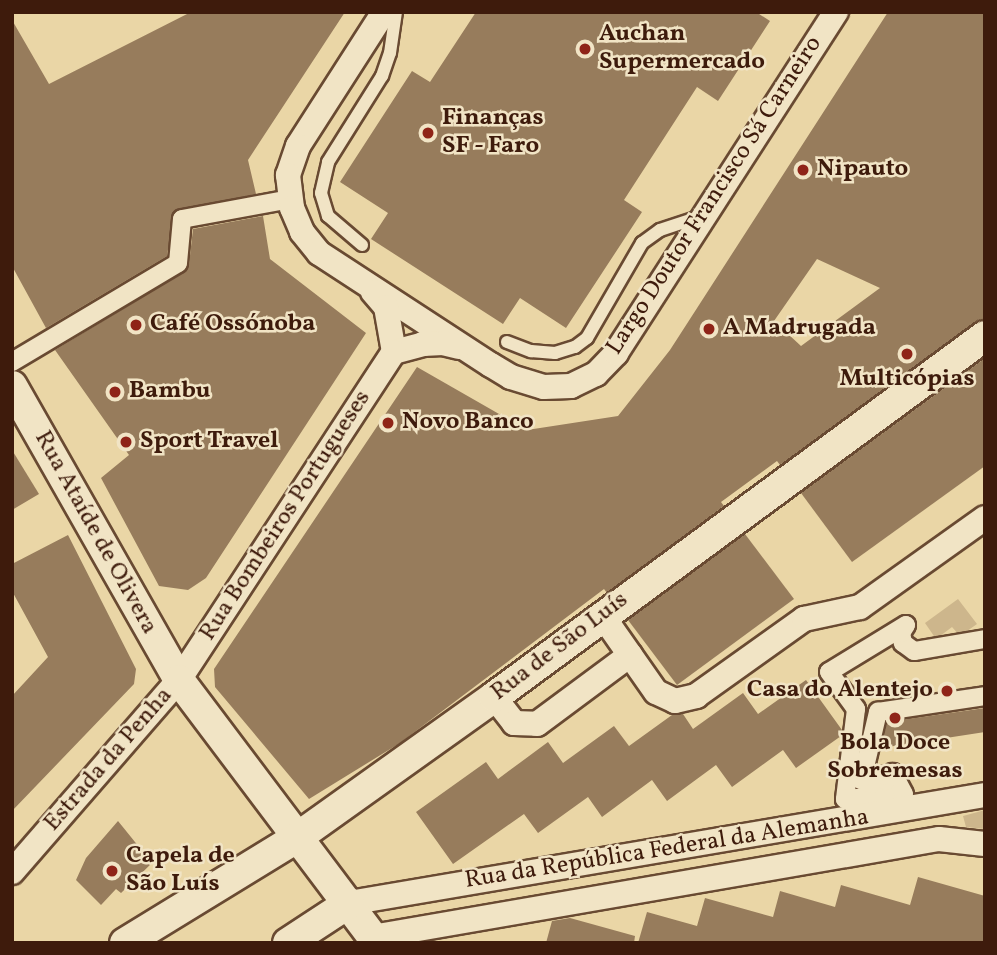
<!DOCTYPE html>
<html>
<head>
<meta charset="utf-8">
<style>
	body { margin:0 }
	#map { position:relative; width:997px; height:955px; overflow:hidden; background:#ead6a6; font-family:Vollkorn,serif }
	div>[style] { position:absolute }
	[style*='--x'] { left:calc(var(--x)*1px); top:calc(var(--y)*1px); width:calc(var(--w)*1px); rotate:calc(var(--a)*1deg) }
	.green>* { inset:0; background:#cdb68c }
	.building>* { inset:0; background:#977c5c }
	.roads { filter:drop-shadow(2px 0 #694a32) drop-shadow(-2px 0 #694a32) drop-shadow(0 2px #694a32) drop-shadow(0 -2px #694a32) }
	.service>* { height:12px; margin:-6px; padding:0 6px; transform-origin:6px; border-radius:6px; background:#f1e4c5 }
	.pedestrian>* { height:18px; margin:-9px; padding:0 9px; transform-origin:9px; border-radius:9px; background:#f1e4c5 }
	.minor>* { height:24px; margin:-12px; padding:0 12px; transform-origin:12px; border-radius:12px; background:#f1e4c5 }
	.tertiary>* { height:30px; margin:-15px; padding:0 15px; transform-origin:15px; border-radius:15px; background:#f1e4c5 }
	.dots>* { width:19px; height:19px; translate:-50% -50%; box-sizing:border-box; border:4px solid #f1e4c5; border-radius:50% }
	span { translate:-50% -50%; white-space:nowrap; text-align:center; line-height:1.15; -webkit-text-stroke:5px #f1e4c5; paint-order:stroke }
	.poi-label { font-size:24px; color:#3e1b0c; font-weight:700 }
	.left { translate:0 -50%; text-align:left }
	.right { translate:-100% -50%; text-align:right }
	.street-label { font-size:24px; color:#3e1b0c }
	.frame { position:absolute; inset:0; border:14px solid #3e1b0c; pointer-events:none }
</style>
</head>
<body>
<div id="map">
	<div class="green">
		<i style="clip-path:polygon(958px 599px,977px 624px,960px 636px,952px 627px,936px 639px,925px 623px)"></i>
		<i style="clip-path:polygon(985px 810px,985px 829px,966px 827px,963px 816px)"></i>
	</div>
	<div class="building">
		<i style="clip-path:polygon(191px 12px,345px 12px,248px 160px,256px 194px,174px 211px,167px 256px,46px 328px,12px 266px,12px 20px,49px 84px)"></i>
		<i style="clip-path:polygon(476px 12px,756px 12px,770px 21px,718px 101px,697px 87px,624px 200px,642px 212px,566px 328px,520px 298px,503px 324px,371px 239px,388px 213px,340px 182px,412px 71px,430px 82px)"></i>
		<i style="clip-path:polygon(evenodd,888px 12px,985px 12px,985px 319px,975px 322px,780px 465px,777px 461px,721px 502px,724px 506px,607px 593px,604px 589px,400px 743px,309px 799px,215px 687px,214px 669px,417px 367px,527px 430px,618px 416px,670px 350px,888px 12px,817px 259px,880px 288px,801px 346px,774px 321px,817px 259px)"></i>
		<i style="clip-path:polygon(263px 216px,270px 259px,366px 333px,206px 578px,188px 590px,159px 586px,101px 478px,129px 455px,55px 350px,184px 272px,189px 264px,193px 229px)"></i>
		<i style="clip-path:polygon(985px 358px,985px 466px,852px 562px,801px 493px)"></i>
		<i style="clip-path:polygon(12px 450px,39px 494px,12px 510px)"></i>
		<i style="clip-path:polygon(745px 534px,794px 599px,677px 685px,628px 620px)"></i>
		<i style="clip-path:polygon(68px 535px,136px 669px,134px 684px,12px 811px,12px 696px,48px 657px,12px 591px,12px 564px)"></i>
		<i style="clip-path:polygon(806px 680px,842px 730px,841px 736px,796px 768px,783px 750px,732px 787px,716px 765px,667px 801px,652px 780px,602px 817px,588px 797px,538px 833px,524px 814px,453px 864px,416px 812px,486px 762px,498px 779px,548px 742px,563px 763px,614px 726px,629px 746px,672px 715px,683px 714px,693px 729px,743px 693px,758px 714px)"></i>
		<i style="clip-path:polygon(985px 708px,985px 732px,881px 748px,887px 722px)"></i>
		<i style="clip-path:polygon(118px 821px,152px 863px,121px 893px,116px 889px,101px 905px,76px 880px,86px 858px)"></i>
		<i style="clip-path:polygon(918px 877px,985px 896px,985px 943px,638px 943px,647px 912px,697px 926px,705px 898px,773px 917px,780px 891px,835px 907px,841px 885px,910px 905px)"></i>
		<i style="clip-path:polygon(570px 918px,635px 936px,634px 943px,546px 943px,552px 921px)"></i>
	</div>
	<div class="roads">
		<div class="service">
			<i style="--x:362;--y:245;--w:45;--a:-139.5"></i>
			<i style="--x:328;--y:216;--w:24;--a:-107"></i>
			<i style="--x:321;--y:193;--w:32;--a:-77"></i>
			<i style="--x:328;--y:162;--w:102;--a:-57.9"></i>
			<i style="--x:382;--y:76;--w:24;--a:-71"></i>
			<i style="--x:390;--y:53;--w:41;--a:-81.7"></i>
			<i style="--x:507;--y:342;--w:26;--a:21"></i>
			<i style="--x:531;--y:351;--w:24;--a:5"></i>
			<i style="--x:555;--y:353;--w:21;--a:-17"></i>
			<i style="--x:575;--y:347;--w:15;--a:-37"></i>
			<i style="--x:587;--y:338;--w:110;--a:-59.9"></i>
			<i style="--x:642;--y:243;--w:22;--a:-36"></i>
			<i style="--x:660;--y:230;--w:44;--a:-18.4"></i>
		</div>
		<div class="pedestrian">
			<i style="--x:12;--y:362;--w:193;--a:-30.8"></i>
			<i style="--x:178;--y:263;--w:44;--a:-84.8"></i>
			<i style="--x:182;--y:219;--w:111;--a:-10.4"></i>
			<i style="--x:985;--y:639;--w:72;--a:170.4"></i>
			<i style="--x:914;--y:651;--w:14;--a:-144"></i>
			<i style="--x:903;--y:643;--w:10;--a:-101"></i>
			<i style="--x:901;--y:633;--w:9;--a:-58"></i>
			<i style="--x:906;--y:625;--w:90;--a:148.6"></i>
			<i style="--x:829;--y:672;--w:46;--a:53.9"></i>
			<i style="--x:856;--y:709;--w:91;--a:97"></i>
			<i style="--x:845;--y:799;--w:59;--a:-4.8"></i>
			<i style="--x:904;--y:794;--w:24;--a:-118"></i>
			<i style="--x:893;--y:773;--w:11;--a:131"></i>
			<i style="--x:886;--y:781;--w:6;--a:-121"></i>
			<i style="--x:883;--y:776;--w:9;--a:180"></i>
			<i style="--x:874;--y:776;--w:8;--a:104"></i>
			<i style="--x:872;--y:784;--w:12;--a:-160"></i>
			<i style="--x:861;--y:780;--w:11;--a:-100"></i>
			<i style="--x:859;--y:769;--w:6;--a:-18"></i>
			<i style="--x:865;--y:767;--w:57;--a:-76.7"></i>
			<i style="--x:878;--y:712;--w:108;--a:-8.5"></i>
		</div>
		<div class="minor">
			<i style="--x:384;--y:12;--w:159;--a:122.7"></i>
			<i style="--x:298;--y:146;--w:31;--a:109"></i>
			<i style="--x:288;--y:175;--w:33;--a:83"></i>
			<i style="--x:292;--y:208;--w:26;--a:67"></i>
			<i style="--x:302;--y:232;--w:27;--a:51"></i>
			<i style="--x:319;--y:253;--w:205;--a:33.1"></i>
			<i style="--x:491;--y:365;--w:23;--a:31"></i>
			<i style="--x:511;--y:377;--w:34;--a:17"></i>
			<i style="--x:544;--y:387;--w:27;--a:-2"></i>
			<i style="--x:571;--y:386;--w:28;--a:-26"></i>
			<i style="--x:596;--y:374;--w:29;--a:-46"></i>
			<i style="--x:616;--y:353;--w:406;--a:-57.2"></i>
			<i style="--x:373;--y:292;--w:20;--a:49"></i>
			<i style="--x:386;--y:307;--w:46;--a:79.9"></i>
			<i style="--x:394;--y:352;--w:30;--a:-15"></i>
			<i style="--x:423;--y:344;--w:20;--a:-3"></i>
			<i style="--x:443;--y:343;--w:16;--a:14"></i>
			<i style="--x:602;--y:615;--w:94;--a:55"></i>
			<i style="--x:656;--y:692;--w:21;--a:25"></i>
			<i style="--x:675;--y:701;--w:22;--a:-13"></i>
			<i style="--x:696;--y:696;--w:133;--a:-35.5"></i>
			<i style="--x:804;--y:619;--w:57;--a:-12.1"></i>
			<i style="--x:860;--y:607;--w:153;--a:-35.5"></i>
			<i style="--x:494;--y:697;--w:33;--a:52"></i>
			<i style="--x:514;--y:723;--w:23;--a:2"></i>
			<i style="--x:537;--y:724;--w:116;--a:-36.6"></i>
			<i style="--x:12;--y:872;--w:254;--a:-49"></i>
			<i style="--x:179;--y:680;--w:392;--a:-56.8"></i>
			<i style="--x:349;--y:903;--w:645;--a:-9.64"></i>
			<i style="--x:372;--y:937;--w:575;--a:-9.81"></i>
			<i style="--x:939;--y:839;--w:46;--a:6.2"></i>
		</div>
		<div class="tertiary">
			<i style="--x:12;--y:386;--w:338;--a:60.4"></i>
			<i style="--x:179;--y:680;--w:329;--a:53"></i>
			<i style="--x:125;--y:943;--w:203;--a:-31.5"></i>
			<i style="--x:298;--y:837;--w:241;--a:-35.5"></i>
			<i style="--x:494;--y:697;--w:609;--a:-36.32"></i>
			<i style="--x:288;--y:943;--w:73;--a:-33.3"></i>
		</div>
	</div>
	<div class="dots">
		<i style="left:585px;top:49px;background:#8f2418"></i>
		<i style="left:428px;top:133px;background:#8f2418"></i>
		<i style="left:803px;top:170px;background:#8f2418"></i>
		<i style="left:136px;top:325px;background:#8f2418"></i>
		<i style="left:709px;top:329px;background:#8f2418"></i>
		<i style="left:907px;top:354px;background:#8f2418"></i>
		<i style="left:115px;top:392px;background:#8f2418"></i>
		<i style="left:388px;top:423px;background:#8f2418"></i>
		<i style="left:126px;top:442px;background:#8f2418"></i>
		<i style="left:947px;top:691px;background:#8f2418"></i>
		<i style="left:895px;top:718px;background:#8f2418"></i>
		<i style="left:112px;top:871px;background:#8f2418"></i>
	</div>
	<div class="poi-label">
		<span class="left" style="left:599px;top:49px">Auchan<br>Supermercado</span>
		<span class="left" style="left:442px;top:133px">Finanças<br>SF - Faro</span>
		<span class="left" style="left:817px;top:170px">Nipauto</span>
		<span class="left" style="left:150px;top:325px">Café Ossónoba</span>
		<span class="left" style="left:723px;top:329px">A Madrugada</span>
		<span style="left:907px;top:380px">Multicópias</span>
		<span class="left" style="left:129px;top:392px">Bambu</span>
		<span class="left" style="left:402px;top:423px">Novo Banco</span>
		<span class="left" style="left:140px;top:442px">Sport Travel</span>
		<span class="right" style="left:933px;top:691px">Casa do Alentejo</span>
		<span style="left:895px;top:758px">Bola Doce<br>Sobremesas</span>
		<span class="left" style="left:126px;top:871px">Capela de<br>São Luís</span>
	</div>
	<div class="street-label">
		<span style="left:715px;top:196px;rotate:-57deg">Largo Doutor Francisco Sá Carneiro</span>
		<span style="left:286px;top:516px;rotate:-57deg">Rua Bombeiros Portugueses</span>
		<span style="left:95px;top:533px;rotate:61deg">Rua Ataíde de Olivera</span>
		<span style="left:560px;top:647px;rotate:-37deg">Rua de São Luís</span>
		<span style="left:109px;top:760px;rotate:-49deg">Estrada da Penha</span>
		<span style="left:667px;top:850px;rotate:-9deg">Rua da República Federal da Alemanha</span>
	</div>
	<div class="frame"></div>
</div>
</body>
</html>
